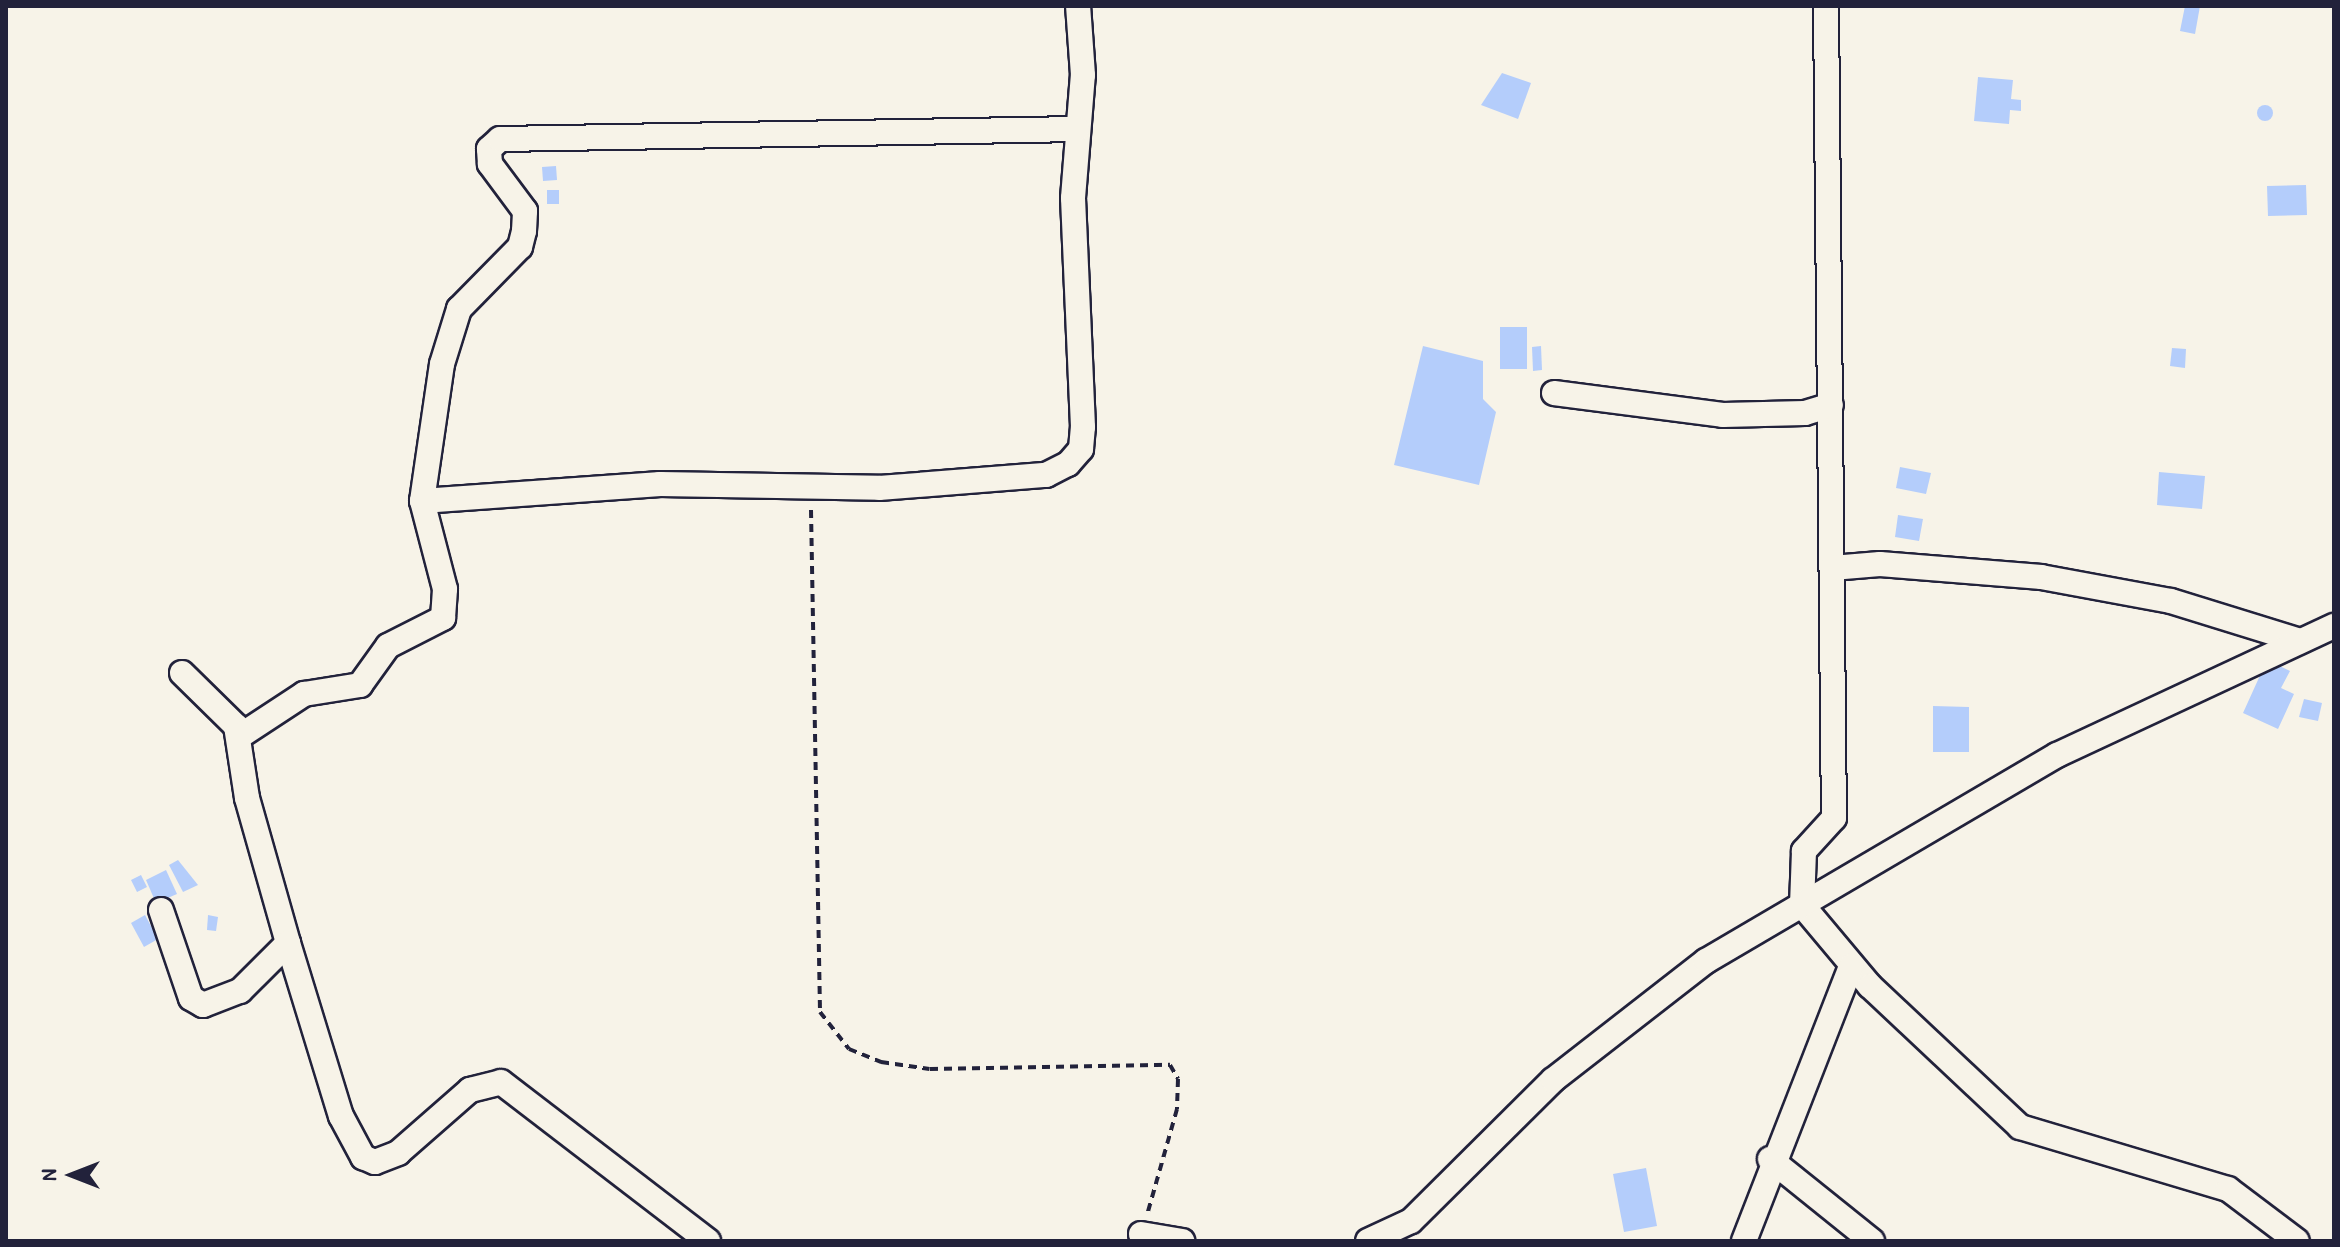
<!DOCTYPE html>
<html>
<head>
<meta charset="utf-8">
<style>
	body { margin:0 }
	#map { position:relative; width:2340px; height:1247px; overflow:hidden; background:#f7f3e8; font-family:"Patrick Hand",sans-serif }
	div>[style] { position:absolute }
	[style*='--x'] { left:calc(var(--x)*1px); top:calc(var(--y)*1px); width:calc(var(--w)*1px); rotate:calc(var(--a)*1deg) }
	.building>* { inset:0; background:#b4cdfb }
	.round { border-radius:50% }
	.path>* { height:4px; margin-top:-2px; transform-origin:0; background:repeating-linear-gradient(90deg,#22223b 0 8px,transparent 0 14px) }
	.roads { filter:drop-shadow(2px 0 #22223b) drop-shadow(-2px 0 #22223b) drop-shadow(0 2px #22223b) drop-shadow(0 -2px #22223b) }
	.street>* { height:24px; margin:-12px; padding:0 12px; transform-origin:12px; border-radius:12px; background:#f7f3e8 }
	span { translate:-50% -50%; white-space:nowrap; text-align:center; line-height:1.15; -webkit-text-stroke:6px #f7f3e8; paint-order:stroke }
	.frame { position:absolute; inset:0; border:8px solid #22223b; pointer-events:none }
	.north { position:absolute; left:32px; top:1135px; width:80px; height:80px; -webkit-text-stroke:6px #f7f3e8; paint-order:stroke; rotate:270deg; font-size:22px; font-weight:700; line-height:32px; text-align:center; color:#22223b }
	.north::after { content:''; display:block; margin:auto; width:28px; height:36px; background:#22223b; clip-path:polygon(50% 0,100% 100%,50% 72%,0 100%) }
</style>
</head>
<body>
<div id="map">
	<div class="building">
		<i style="clip-path:polygon(2185px 6px,2200px 6px,2195px 34px,2180px 31px)"></i>
		<i style="clip-path:polygon(1502px 73px,1531px 83px,1518px 119px,1481px 105px)"></i>
		<i style="clip-path:polygon(1978px 77px,2013px 80px,2011px 99px,2021px 100px,2021px 111px,2010px 110px,2009px 124px,1974px 121px)"></i>
		<i class="round" style="left:2257px;top:105px;width:16px;height:16px"></i>
		<i style="clip-path:polygon(556px 166px,557px 180px,543px 181px,542px 167px)"></i>
		<i style="clip-path:polygon(2306px 185px,2307px 215px,2268px 216px,2267px 186px)"></i>
		<i style="clip-path:polygon(547px 190px,559px 190px,559px 204px,547px 204px)"></i>
		<i style="clip-path:polygon(1500px 327px,1527px 327px,1527px 369px,1500px 369px)"></i>
		<i style="clip-path:polygon(1423px 346px,1483px 361px,1483px 399px,1496px 412px,1479px 485px,1394px 465px)"></i>
		<i style="clip-path:polygon(1541px 346px,1542px 370px,1533px 371px,1532px 347px)"></i>
		<i style="clip-path:polygon(2172px 348px,2186px 349px,2185px 368px,2170px 366px)"></i>
		<i style="clip-path:polygon(1900px 467px,1931px 473px,1926px 494px,1896px 488px)"></i>
		<i style="clip-path:polygon(2159px 472px,2205px 476px,2202px 509px,2157px 505px)"></i>
		<i style="clip-path:polygon(1898px 515px,1923px 519px,1919px 541px,1895px 537px)"></i>
		<i style="clip-path:polygon(2267px 660px,2290px 671px,2281px 688px,2294px 694px,2278px 729px,2243px 713px)"></i>
		<i style="clip-path:polygon(2304px 699px,2322px 703px,2318px 721px,2299px 717px)"></i>
		<i style="clip-path:polygon(1933px 706px,1969px 707px,1969px 752px,1933px 752px)"></i>
		<i style="clip-path:polygon(178px 860px,198px 885px,183px 892px,169px 865px)"></i>
		<i style="clip-path:polygon(166px 870px,177px 894px,156px 903px,146px 880px)"></i>
		<i style="clip-path:polygon(141px 875px,147px 887px,137px 892px,131px 880px)"></i>
		<i style="clip-path:polygon(145px 915px,158px 939px,144px 947px,131px 923px)"></i>
		<i style="clip-path:polygon(208px 915px,218px 917px,216px 931px,207px 930px)"></i>
		<i style="clip-path:polygon(1646px 1168px,1657px 1226px,1624px 1232px,1613px 1174px)"></i>
	</div>
	<div class="path">
		<i style="--x:811;--y:510;--w:502;--a:88.97"></i>
		<i style="--x:820;--y:1012;--w:47;--a:51.9"></i>
		<i style="--x:849;--y:1049;--w:35;--a:22"></i>
		<i style="--x:881;--y:1062;--w:49;--a:8.1"></i>
		<i style="--x:930;--y:1069;--w:240;--a:-1"></i>
		<i style="--x:1170;--y:1065;--w:16;--a:60"></i>
		<i style="--x:1178;--y:1079;--w:30;--a:92"></i>
		<i style="--x:1177;--y:1109;--w:110;--a:105.8"></i>
	</div>
	<div class="roads">
		<div class="street">
			<i style="--x:1826;--y:6;--w:812;--a:89.44"></i>
			<i style="--x:1834;--y:818;--w:45;--a:132.3"></i>
			<i style="--x:1804;--y:851;--w:54;--a:92.1"></i>
			<i style="--x:1802;--y:905;--w:106;--a:50"></i>
			<i style="--x:1870;--y:986;--w:206;--a:43.2"></i>
			<i style="--x:2020;--y:1127;--w:217;--a:16.6"></i>
			<i style="--x:2228;--y:1189;--w:86;--a:37"></i>
			<i style="--x:1554;--y:393;--w:170;--a:7.4"></i>
			<i style="--x:1723;--y:415;--w:82;--a:-1.4"></i>
			<i style="--x:1805;--y:413;--w:27;--a:-17"></i>
			<i style="--x:422;--y:501;--w:239;--a:-4.1"></i>
			<i style="--x:660;--y:484;--w:219;--a:1"></i>
			<i style="--x:879;--y:488;--w:168;--a:-4.5"></i>
			<i style="--x:1046;--y:475;--w:25;--a:-27"></i>
			<i style="--x:1068;--y:464;--w:20;--a:-49"></i>
			<i style="--x:1081;--y:449;--w:22;--a:-85"></i>
			<i style="--x:1083;--y:427;--w:229;--a:-92.5"></i>
			<i style="--x:1073;--y:198;--w:123;--a:-85.4"></i>
			<i style="--x:1083;--y:75;--w:69;--a:-94.1"></i>
			<i style="--x:1832;--y:568;--w:48;--a:-4.8"></i>
			<i style="--x:1880;--y:564;--w:162;--a:4.6"></i>
			<i style="--x:2041;--y:577;--w:132;--a:10.5"></i>
			<i style="--x:2171;--y:601;--w:135;--a:17.2"></i>
			<i style="--x:182;--y:673;--w:76;--a:44.5"></i>
			<i style="--x:236;--y:726;--w:73;--a:81.3"></i>
			<i style="--x:247;--y:798;--w:151;--a:74.2"></i>
			<i style="--x:288;--y:943;--w:181;--a:73"></i>
			<i style="--x:341;--y:1116;--w:47;--a:61.8"></i>
			<i style="--x:363;--y:1157;--w:13;--a:23"></i>
			<i style="--x:375;--y:1162;--w:25;--a:-21"></i>
			<i style="--x:398;--y:1153;--w:96;--a:-41.2"></i>
			<i style="--x:470;--y:1090;--w:32;--a:-14"></i>
			<i style="--x:501;--y:1082;--w:261;--a:37.5"></i>
			<i style="--x:240;--y:736;--w:77;--a:-33.3"></i>
			<i style="--x:304;--y:694;--w:57;--a:-9.1"></i>
			<i style="--x:360;--y:685;--w:48;--a:-54.3"></i>
			<i style="--x:388;--y:646;--w:62;--a:-27"></i>
			<i style="--x:443;--y:618;--w:29;--a:-86"></i>
			<i style="--x:445;--y:589;--w:91;--a:-104.6"></i>
			<i style="--x:422;--y:501;--w:138;--a:-81.7"></i>
			<i style="--x:442;--y:364;--w:58;--a:-72.8"></i>
			<i style="--x:459;--y:309;--w:87;--a:-45.5"></i>
			<i style="--x:520;--y:247;--w:16;--a:-76"></i>
			<i style="--x:524;--y:231;--w:20;--a:-87"></i>
			<i style="--x:525;--y:211;--w:59;--a:-126.7"></i>
			<i style="--x:490;--y:164;--w:15;--a:-94"></i>
			<i style="--x:489;--y:149;--w:15;--a:-42"></i>
			<i style="--x:500;--y:139;--w:577;--a:-0.99"></i>
			<i style="--x:161;--y:910;--w:93;--a:71.2"></i>
			<i style="--x:191;--y:998;--w:14;--a:30"></i>
			<i style="--x:203;--y:1005;--w:40;--a:-21"></i>
			<i style="--x:240;--y:991;--w:68;--a:-45"></i>
			<i style="--x:1770;--y:1159;--w:131;--a:38.8"></i>
			<i style="--x:1141;--y:1234;--w:42;--a:9.7"></i>
			<i style="--x:1368;--y:1241;--w:47;--a:-24.9"></i>
			<i style="--x:1411;--y:1221;--w:200;--a:-44.8"></i>
			<i style="--x:1553;--y:1080;--w:194;--a:-37.9"></i>
			<i style="--x:1706;--y:961;--w:407;--a:-30.4"></i>
			<i style="--x:2057;--y:755;--w:306;--a:-25"></i>
			<i style="--x:1744;--y:1241;--w:295;--a:-68.7"></i>
		</div>
	</div>
	<div class="frame"></div>
	<div class="north">N</div>
</div>
</body>
</html>
